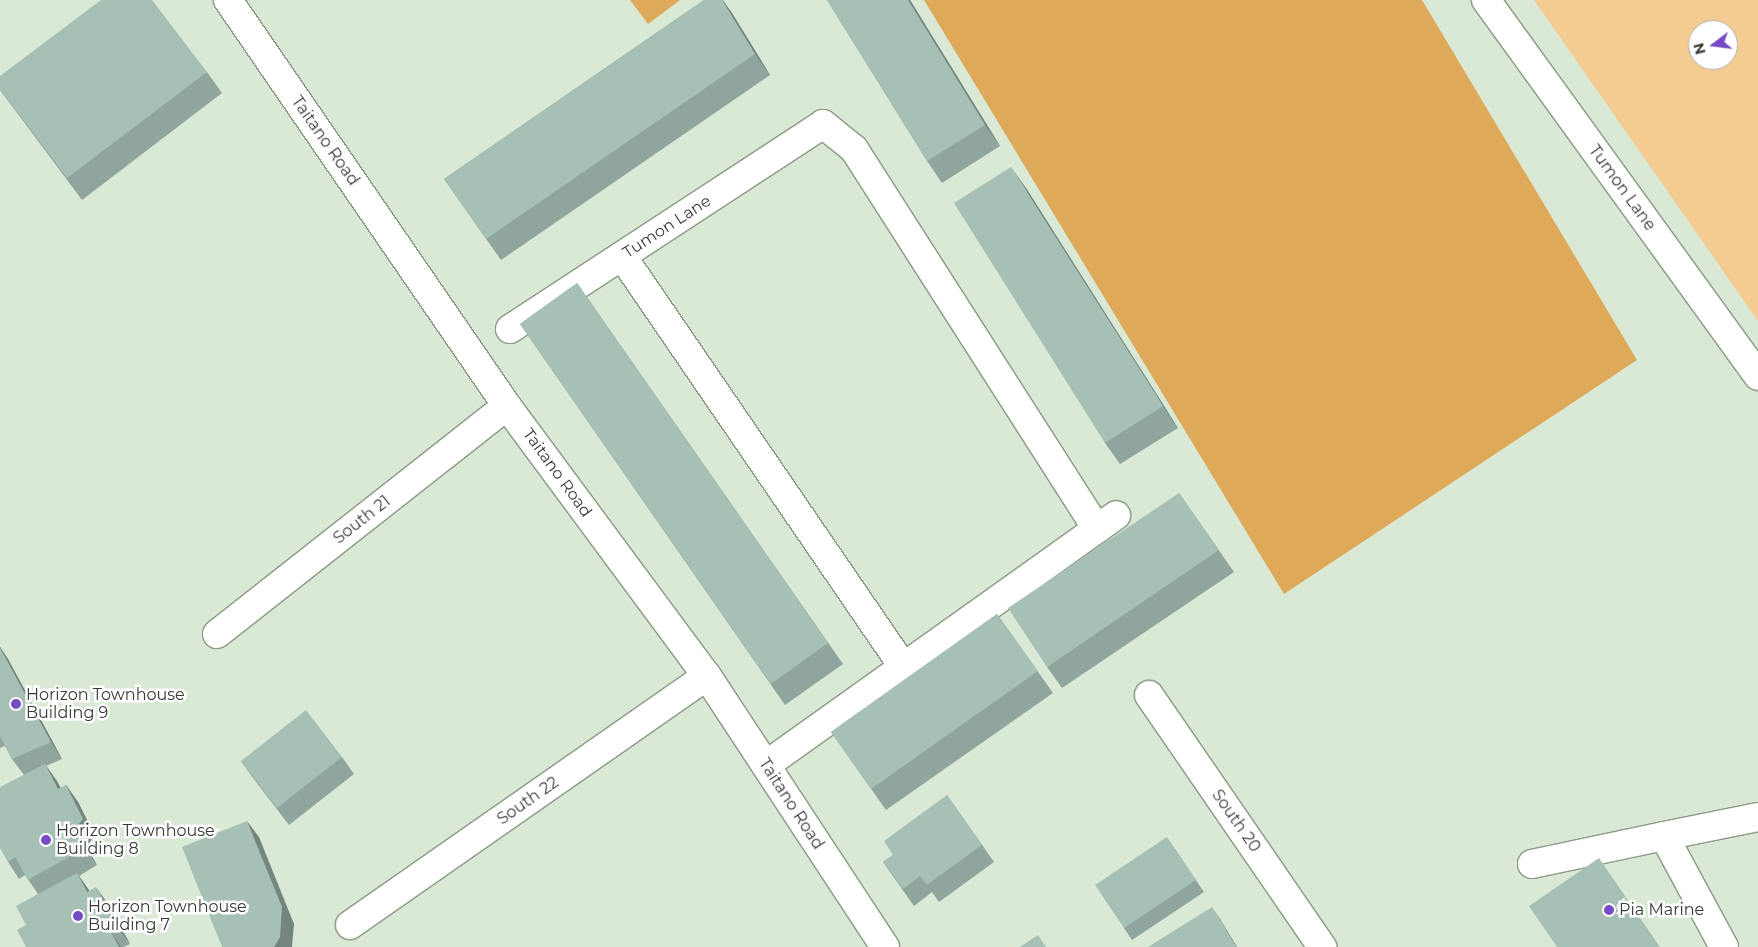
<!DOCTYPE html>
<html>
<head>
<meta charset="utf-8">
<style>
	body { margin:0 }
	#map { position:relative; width:1758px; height:947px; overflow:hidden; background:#d9e9d5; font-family:Montserrat,sans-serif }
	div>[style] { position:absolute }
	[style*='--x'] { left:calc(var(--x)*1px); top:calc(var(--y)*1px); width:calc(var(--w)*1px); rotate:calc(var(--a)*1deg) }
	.green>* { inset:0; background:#f4cb90 }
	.forest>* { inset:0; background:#dea958 }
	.roads { filter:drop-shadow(1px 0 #8b9986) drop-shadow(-1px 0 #8b9986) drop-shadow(0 1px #8b9986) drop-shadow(0 -1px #8b9986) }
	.minor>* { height:28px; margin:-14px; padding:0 14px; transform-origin:14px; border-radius:14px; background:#fff }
	.wall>* { inset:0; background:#8fa59d }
	.shaded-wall>* { inset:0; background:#74867f }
	.building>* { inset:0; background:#a6c0b6 }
	.dots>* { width:14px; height:14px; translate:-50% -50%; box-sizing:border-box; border:2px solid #fff; border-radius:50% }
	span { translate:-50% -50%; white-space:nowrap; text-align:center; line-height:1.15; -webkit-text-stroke:5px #fff; paint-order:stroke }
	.street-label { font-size:16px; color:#353b33 }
	.poi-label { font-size:16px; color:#353b33 }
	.left { translate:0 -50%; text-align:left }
	.north { position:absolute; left:1688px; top:20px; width:50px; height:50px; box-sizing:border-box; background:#fff; border:1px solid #aeb1ad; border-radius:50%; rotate:255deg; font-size:14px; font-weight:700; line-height:20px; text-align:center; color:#353b33 }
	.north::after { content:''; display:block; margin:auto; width:18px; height:22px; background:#754cc5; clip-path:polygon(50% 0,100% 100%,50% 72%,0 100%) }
</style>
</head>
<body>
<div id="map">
	<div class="green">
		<i style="clip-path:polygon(evenodd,1534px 0,1758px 0,1758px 321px,1534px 0,1698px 30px,1728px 30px,1728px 60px,1698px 60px,1698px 30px)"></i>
	</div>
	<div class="forest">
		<i style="clip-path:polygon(630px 0,680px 0,648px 24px)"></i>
		<i style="clip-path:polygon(924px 0,1422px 0,1637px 360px,1284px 594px)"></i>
	</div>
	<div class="roads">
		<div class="minor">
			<i style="--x:228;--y:0;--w:493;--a:55.5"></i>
			<i style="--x:507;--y:406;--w:336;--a:53.5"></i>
			<i style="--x:707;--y:676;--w:324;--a:56.7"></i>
			<i style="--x:1486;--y:0;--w:464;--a:54.1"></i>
			<i style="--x:622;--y:256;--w:498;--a:55.6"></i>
			<i style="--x:510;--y:329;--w:374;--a:-33.2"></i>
			<i style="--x:823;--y:124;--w:40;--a:39"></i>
			<i style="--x:854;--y:149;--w:451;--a:57.4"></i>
			<i style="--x:217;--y:634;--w:369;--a:-38.2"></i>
			<i style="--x:1149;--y:695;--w:306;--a:55.5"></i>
			<i style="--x:766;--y:765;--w:430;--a:-35.5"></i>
			<i style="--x:1532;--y:864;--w:135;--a:-12"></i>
			<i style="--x:350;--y:925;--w:435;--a:-34.9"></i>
			<i style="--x:1724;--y:947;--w:126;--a:-118.4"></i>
			<i style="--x:1664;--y:836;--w:96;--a:-11.4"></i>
		</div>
	</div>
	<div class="wall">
		<i style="clip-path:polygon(704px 0,723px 0,732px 13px,770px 75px,501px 260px,444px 179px)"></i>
		<i style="clip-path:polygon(827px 0,910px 0,1000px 146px,942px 183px,927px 161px)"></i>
		<i style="clip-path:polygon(207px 72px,222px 93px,82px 200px,0 90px)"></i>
		<i style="clip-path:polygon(1026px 188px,1178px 428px,1120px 464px,1105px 443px)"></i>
		<i style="clip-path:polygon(577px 283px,843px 664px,785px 705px,520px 324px)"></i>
		<i style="clip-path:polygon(1179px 493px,1234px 572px,1062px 688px,1047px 667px)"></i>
		<i style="clip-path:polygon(997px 614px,1053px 693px,886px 810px,831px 732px)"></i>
		<i style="clip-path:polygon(0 647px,8px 659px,62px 759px,46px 766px,57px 781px,60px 788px,66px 785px,78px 802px,95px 836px,86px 846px,97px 865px,79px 876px,89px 891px,108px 904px,130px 944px,124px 947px,26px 947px,26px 925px,38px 894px,25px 875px,19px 879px,8px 862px,24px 775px,12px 759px,5px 746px,0 748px)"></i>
		<i style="clip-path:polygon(342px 757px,354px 774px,289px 825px,253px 778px,241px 761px)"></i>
		<i style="clip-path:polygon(947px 795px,994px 862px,939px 902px,932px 892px,914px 906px,883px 862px,893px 855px)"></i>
		<i style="clip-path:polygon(1175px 849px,1204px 892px,1132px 940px,1124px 928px)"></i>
	</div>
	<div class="shaded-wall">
		<i style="clip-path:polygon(722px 0,732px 13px,770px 75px,755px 54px)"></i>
		<i style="clip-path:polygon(908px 0,910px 0,1000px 146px,985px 125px)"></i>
		<i style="clip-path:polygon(1011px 167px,1026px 188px,1178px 428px,1163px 406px)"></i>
		<i style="clip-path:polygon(0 647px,8px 659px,62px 759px,51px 742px,0 648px)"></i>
		<i style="clip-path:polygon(45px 764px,57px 781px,70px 806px,58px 789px)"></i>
		<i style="clip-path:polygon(66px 785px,78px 802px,95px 836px,86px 846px,97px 865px,85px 848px,75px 829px)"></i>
		<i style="clip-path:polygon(247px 821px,259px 837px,294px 924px,292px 947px,274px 947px)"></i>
		<i style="clip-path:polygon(77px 873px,89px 890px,99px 909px,87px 892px)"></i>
		<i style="clip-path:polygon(96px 887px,108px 904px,130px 944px,118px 928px)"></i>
		<i style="clip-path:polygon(1212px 907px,1220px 919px,1237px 947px,1236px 947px)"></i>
		<i style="clip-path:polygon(110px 931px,121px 947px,119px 947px)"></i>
	</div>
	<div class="building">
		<i style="clip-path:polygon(101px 0,152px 0,207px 72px,67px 178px,0 89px,0 76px)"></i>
		<i style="clip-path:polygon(704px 0,722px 0,755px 54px,486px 239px,444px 179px)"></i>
		<i style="clip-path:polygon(827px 0,908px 0,985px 125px,927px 161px)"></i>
		<i style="clip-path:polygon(1011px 167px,1163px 406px,1105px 443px,954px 203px)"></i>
		<i style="clip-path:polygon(577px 283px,828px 643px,771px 684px,520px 324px)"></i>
		<i style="clip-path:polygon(1179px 493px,1219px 550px,1047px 667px,1008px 608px)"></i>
		<i style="clip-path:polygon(997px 614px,1038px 671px,871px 789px,831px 732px)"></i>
		<i style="clip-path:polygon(0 648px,51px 742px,12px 759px,0 736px)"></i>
		<i style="clip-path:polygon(306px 710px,342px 757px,277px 808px,241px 761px)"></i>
		<i style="clip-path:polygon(45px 764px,58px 789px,66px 785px,83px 819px,75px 829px,85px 848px,28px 880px,15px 857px,8px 862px,0 848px,0 787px)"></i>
		<i style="clip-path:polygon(947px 795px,982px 845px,927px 885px,920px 876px,903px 889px,883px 862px,893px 855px,884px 841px)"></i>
		<i style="clip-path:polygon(247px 821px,282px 907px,280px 937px,274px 947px,222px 947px,182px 847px)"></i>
		<i style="clip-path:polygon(1167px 837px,1196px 880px,1124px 928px,1095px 885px)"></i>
		<i style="clip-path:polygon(1599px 858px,1660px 947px,1557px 947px,1529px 906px)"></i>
		<i style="clip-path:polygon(77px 873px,87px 892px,96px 887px,118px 928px,110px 931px,119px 947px,26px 947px,17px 930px,26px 925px,16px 906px)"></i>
		<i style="clip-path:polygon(1212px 907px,1236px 947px,1148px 947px)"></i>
		<i style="clip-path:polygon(1038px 935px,1046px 947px,1020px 947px)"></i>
	</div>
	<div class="dots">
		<i style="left:16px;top:704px;background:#754cc5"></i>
		<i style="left:46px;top:840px;background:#754cc5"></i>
		<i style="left:1609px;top:910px;background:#754cc5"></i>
		<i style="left:78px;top:916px;background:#754cc5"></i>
	</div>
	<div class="street-label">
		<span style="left:325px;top:141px;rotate:55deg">Taitano Road</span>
		<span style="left:1622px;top:188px;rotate:54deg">Tumon Lane</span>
		<span style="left:667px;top:227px;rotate:-33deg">Tumon Lane</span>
		<span style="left:557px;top:473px;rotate:54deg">Taitano Road</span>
		<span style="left:362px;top:520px;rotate:-38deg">South 21</span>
		<span style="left:528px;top:801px;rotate:-35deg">South 22</span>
		<span style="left:791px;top:804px;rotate:57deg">Taitano Road</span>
		<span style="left:1236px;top:821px;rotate:55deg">South 20</span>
	</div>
	<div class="poi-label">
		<span class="left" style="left:26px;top:704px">Horizon Townhouse<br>Building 9</span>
		<span class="left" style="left:56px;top:840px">Horizon Townhouse<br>Building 8</span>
		<span class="left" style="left:88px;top:916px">Horizon Townhouse<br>Building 7</span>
		<span class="left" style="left:1619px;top:910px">Pia Marine</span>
	</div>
	<div class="north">N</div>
</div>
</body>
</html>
